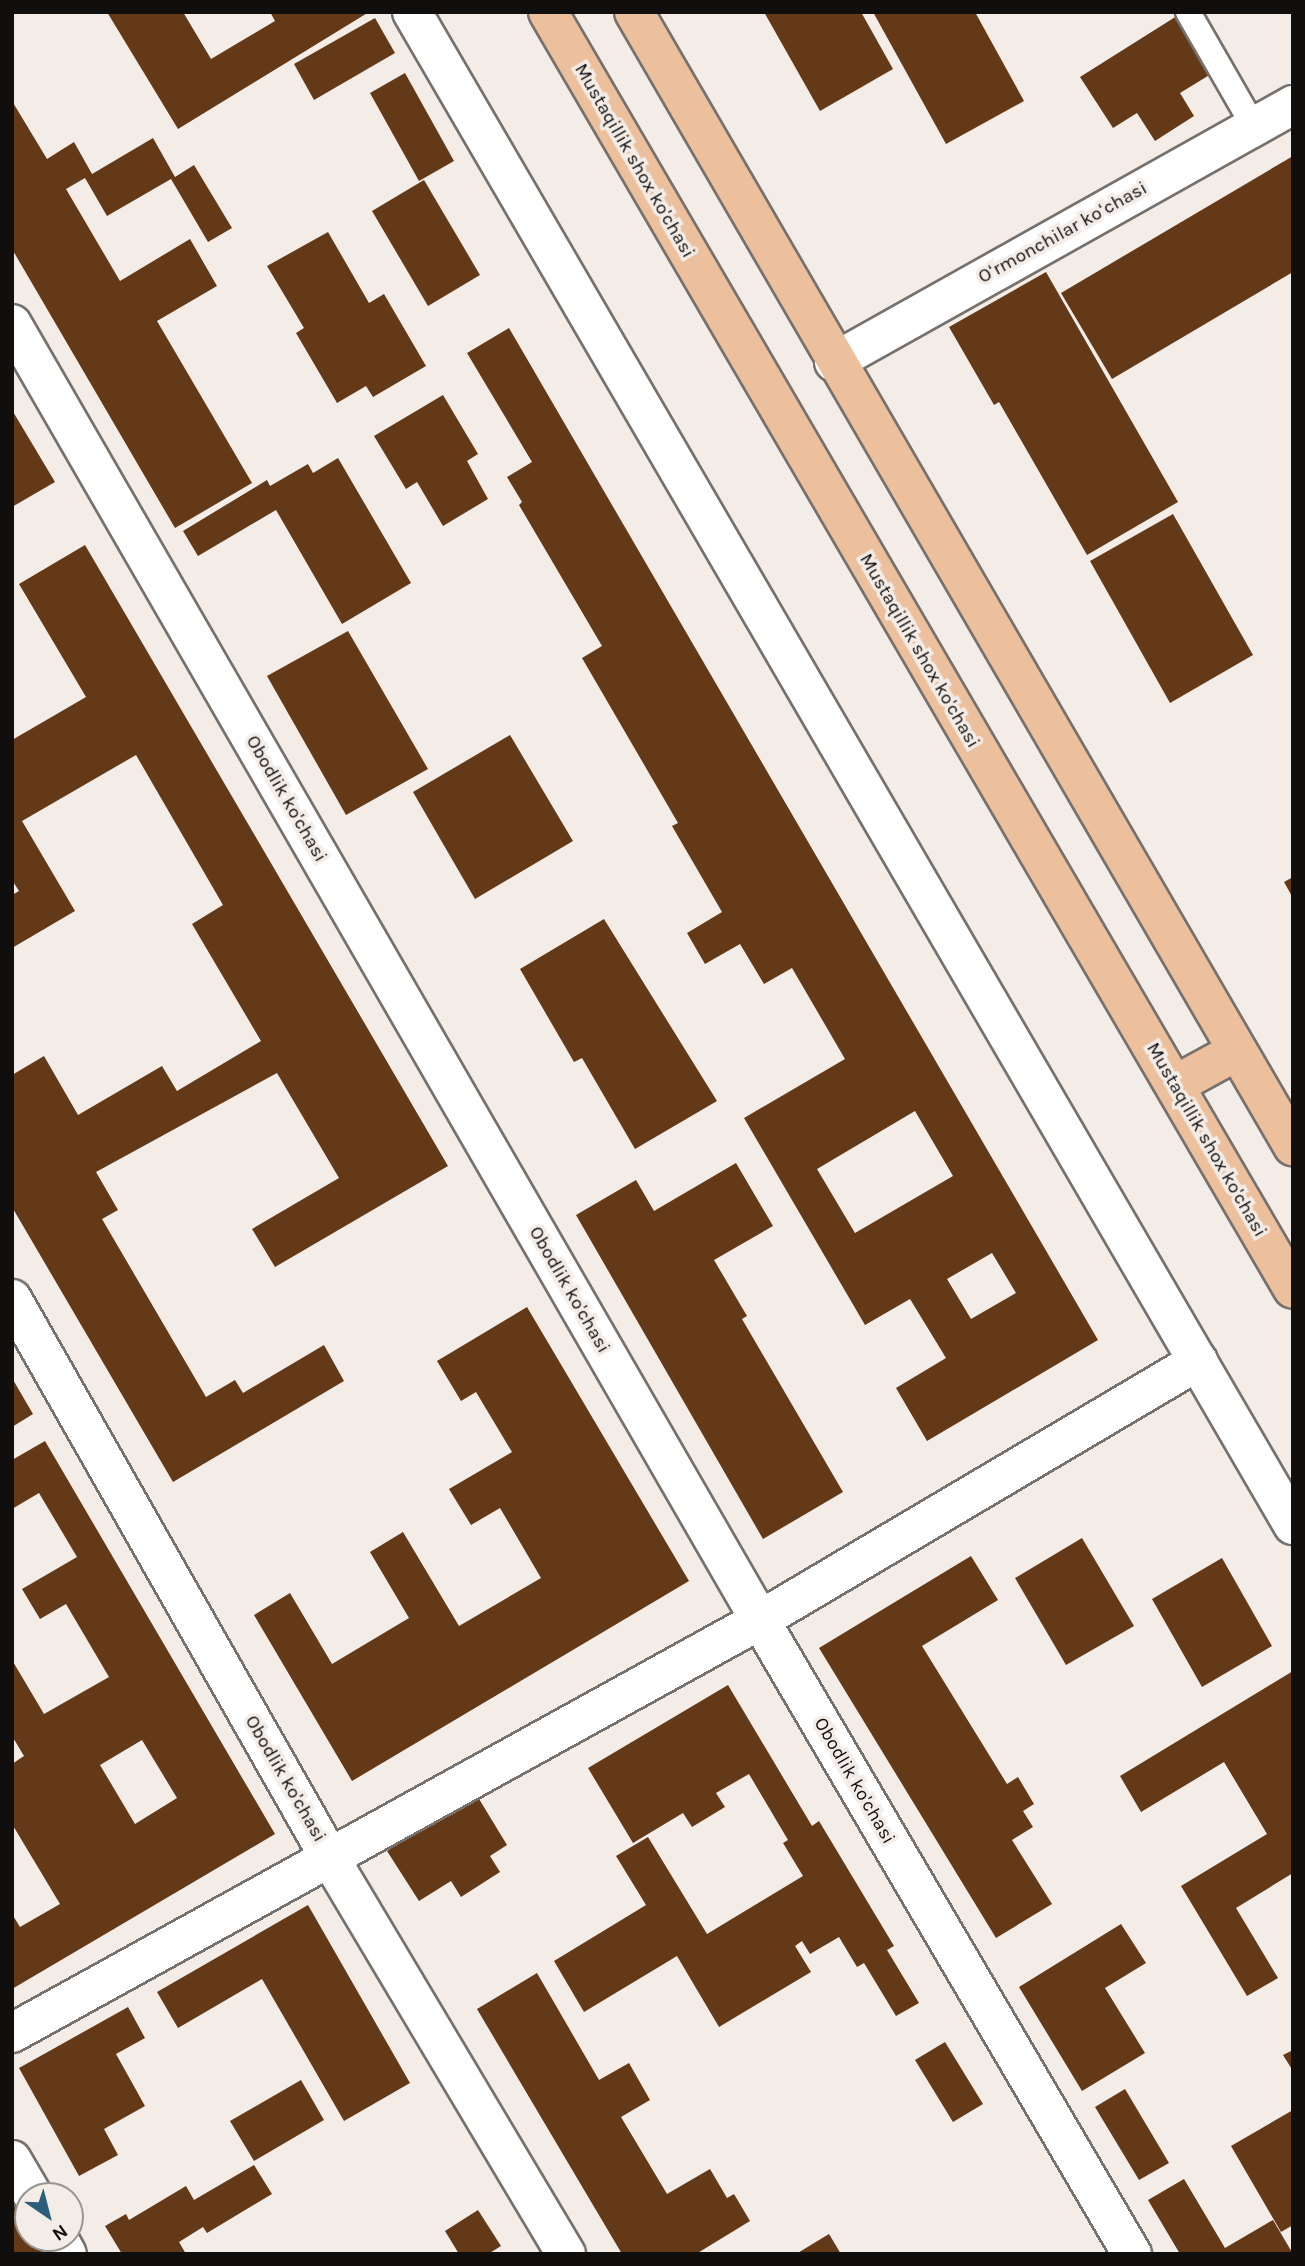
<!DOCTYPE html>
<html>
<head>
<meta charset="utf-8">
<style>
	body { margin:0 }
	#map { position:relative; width:1305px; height:2266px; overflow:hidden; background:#f3ece7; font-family:Karla,sans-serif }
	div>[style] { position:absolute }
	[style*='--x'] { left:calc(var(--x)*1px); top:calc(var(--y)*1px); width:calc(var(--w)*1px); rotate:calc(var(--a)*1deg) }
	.building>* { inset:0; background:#643918 }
	.roads { filter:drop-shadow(2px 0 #77716d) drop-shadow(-2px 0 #77716d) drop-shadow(0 2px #77716d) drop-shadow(0 -2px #77716d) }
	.service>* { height:24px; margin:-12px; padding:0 12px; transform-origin:12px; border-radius:12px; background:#fff }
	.minor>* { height:38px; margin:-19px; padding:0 19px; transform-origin:19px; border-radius:19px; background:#fff }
	.primary>* { height:38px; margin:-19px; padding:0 19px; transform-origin:19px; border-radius:19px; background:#ecbf9d }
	span { translate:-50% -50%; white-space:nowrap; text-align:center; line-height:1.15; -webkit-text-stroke:7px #f3ece7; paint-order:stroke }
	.street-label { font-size:19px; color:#110f0e }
	.frame { position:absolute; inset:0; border:14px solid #110f0e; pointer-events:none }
	.north { position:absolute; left:14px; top:2182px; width:70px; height:70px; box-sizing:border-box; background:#f3ece7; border:2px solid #999490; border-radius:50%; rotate:145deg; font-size:19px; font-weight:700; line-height:28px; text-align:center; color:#110f0e }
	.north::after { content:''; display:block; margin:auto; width:24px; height:32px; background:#2b5e7b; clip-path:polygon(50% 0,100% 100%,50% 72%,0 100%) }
</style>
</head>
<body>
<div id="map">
	<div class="building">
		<i style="clip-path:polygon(107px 12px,183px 12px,211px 59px,275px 21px,270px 12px,369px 12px,178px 129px)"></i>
		<i style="clip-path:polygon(764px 12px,861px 12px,893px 69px,820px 111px)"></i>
		<i style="clip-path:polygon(873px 12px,975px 12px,1024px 101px,946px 144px)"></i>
		<i style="clip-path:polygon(1180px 14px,1216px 71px,1180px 93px,1194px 116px,1155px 141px,1137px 113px,1113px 128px,1080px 77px)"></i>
		<i style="clip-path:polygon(375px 18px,395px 53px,314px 100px,294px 64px)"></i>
		<i style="clip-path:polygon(405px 73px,454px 161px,419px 181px,370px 93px)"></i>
		<i style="clip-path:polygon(12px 101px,47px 159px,74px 142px,92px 174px,153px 138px,175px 177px,194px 165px,232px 228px,208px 242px,171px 179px,107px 216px,85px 178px,66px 189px,120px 281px,190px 239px,217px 286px,157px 321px,252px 483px,175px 528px,12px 249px)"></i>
		<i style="clip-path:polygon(1293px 156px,1293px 272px,1112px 379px,1061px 293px)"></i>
		<i style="clip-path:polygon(424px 180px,480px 275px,428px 306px,372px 211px)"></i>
		<i style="clip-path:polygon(328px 232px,369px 303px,384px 294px,426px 366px,373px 397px,366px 386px,337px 403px,296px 333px,304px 328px,267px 266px)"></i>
		<i style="clip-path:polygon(1046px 272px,1178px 502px,1087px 555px,999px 402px,994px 405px,949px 327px)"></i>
		<i style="clip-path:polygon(evenodd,509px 328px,1098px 1340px,927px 1441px,896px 1388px,946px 1358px,910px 1299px,865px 1325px,744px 1118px,845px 1059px,792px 968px,764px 984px,740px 944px,705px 964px,687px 933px,722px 912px,672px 826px,678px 823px,582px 658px,602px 646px,519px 505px,522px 502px,507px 477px,532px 462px,467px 353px,509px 328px,915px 1111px,953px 1176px,855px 1233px,817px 1169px,915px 1111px,509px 328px,992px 1253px,1016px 1293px,971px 1319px,947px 1279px,992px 1253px)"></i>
		<i style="clip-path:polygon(443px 395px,478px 454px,467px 461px,488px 499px,443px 526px,417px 482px,406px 489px,374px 436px)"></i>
		<i style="clip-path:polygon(12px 410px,55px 482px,12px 507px)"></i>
		<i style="clip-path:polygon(338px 458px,411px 583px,342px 624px,276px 510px,198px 556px,183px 531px,267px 480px,270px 486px,308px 464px,313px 473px)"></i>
		<i style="clip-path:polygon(1173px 514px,1253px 655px,1170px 703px,1090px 561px)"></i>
		<i style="clip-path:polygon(85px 545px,448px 1166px,275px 1267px,252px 1229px,339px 1178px,277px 1073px,96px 1172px,118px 1210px,102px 1219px,206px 1397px,235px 1380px,243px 1393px,324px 1345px,344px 1381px,173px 1482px,12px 1207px,12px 1075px,44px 1056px,78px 1115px,162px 1066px,177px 1091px,261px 1041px,192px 924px,223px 905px,136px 755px,22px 821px,75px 911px,12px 948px,12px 895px,19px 891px,12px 880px,12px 740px,86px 697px,19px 584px)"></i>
		<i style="clip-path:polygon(348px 631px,428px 769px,346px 815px,267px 676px)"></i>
		<i style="clip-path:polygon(510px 735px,573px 841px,475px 899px,413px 792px)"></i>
		<i style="clip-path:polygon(1293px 877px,1293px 898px,1284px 882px)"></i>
		<i style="clip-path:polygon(604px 919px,717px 1101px,635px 1149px,582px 1058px,574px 1062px,520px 969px)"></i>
		<i style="clip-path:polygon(736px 1163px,773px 1226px,714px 1260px,747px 1316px,742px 1319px,843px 1492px,763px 1539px,576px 1215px,636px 1180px,654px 1211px)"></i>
		<i style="clip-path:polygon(527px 1307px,689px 1581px,352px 1781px,254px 1615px,290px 1593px,332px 1664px,409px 1618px,370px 1552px,403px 1532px,459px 1626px,541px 1578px,500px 1508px,471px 1525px,449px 1489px,512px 1452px,476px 1392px,461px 1401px,437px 1361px)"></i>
		<i style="clip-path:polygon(12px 1378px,33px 1414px,12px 1427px)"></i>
		<i style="clip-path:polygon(evenodd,45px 1441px,275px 1834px,12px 1989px,12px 1914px,20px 1927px,60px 1904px,12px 1824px,12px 1764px,24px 1756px,12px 1736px,12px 1660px,44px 1714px,109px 1677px,66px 1604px,40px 1619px,22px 1589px,77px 1557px,39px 1493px,12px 1509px,12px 1460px,45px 1441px,142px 1740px,177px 1798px,135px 1824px,100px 1765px,142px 1740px)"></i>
		<i style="clip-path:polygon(1082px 1538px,1134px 1626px,1066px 1665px,1015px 1578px)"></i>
		<i style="clip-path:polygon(971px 1556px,998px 1600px,922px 1646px,1007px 1784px,1018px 1777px,1034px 1804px,1023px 1811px,1033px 1827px,1012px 1840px,1052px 1904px,996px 1938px,819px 1648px)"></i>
		<i style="clip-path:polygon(1222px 1558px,1272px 1646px,1202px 1687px,1152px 1599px)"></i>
		<i style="clip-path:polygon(1293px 1671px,1293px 1873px,1236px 1908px,1278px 1978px,1247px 1996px,1181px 1886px,1267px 1834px,1224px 1762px,1141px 1812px,1120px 1776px)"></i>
		<i style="clip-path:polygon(728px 1685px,812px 1826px,819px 1821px,894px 1946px,887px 1950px,919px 2003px,896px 2016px,864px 1963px,857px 1967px,839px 1937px,810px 1954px,802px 1941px,795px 1946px,811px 1972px,719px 2027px,677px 1956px,584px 2012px,554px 1961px,646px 1905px,616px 1856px,648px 1837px,707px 1934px,803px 1876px,783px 1843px,788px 1840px,749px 1774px,716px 1793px,725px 1807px,692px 1827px,683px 1813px,633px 1843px,588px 1768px)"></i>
		<i style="clip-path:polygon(476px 1794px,507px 1845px,490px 1856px,500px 1872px,461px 1897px,451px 1881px,419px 1901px,387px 1851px)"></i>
		<i style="clip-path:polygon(308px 1905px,410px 2083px,344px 2121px,262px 1979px,178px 2028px,157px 1992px)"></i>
		<i style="clip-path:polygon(1121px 1924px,1146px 1963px,1105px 1988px,1145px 2053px,1082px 2091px,1019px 1987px)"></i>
		<i style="clip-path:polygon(537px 1973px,599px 2080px,629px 2063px,650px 2100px,621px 2117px,667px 2194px,710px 2169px,727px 2198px,734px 2194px,750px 2221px,696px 2254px,622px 2254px,477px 2009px)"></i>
		<i style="clip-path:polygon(128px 2007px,145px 2038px,116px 2054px,145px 2106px,104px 2129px,118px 2155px,79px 2176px,19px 2068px)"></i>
		<i style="clip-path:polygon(945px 2042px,983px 2104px,953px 2122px,915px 2060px)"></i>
		<i style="clip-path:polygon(1293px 2050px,1293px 2071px,1283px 2055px)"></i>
		<i style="clip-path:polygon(301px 2080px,324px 2120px,254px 2161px,230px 2121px)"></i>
		<i style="clip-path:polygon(1125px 2089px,1169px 2163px,1139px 2180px,1095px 2107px)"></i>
		<i style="clip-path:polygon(1293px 2110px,1293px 2225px,1281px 2232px,1231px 2146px)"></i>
		<i style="clip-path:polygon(254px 2165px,272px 2194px,207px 2233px,203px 2227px,179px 2242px,186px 2254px,122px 2254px,105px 2226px,126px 2214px,129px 2220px,186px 2186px,194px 2200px)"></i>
		<i style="clip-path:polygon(1184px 2179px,1225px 2248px,1273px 2220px,1293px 2254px,1180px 2254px,1148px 2200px)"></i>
		<i style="clip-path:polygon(12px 2197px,28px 2225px,28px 2238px,35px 2238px,44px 2254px,12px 2254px)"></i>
		<i style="clip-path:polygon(478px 2210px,501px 2246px,488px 2254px,459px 2254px,445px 2231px)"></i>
		<i style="clip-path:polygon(829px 2234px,841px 2254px,796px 2254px)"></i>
	</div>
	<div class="roads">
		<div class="service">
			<i style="--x:1188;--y:12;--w:133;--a:60.1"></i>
		</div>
		<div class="minor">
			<i style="--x:412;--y:12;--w:1751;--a:59.79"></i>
			<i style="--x:12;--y:324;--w:1496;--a:60.01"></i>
			<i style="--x:760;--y:1620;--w:735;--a:59.6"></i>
			<i style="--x:834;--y:362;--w:526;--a:-29.25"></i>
			<i style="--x:12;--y:1299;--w:645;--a:60.38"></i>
			<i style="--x:331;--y:1860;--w:459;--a:59.2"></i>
			<i style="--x:12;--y:2033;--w:854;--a:-28.9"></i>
			<i style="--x:760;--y:1620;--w:509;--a:-30.6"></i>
			<i style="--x:12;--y:2160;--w:42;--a:59.7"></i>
			<i style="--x:58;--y:2238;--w:18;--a:61"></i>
		</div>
		<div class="primary">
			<i style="--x:548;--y:12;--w:1478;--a:59.74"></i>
			<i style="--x:634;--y:12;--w:1312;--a:59.84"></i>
			<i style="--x:1175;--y:1085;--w:71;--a:-28.7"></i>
		</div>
	</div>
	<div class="street-label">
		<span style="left:634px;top:161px;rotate:60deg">Mustaqillik shox ko'chasi</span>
		<span style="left:1063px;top:233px;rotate:-29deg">Oʻrmonchilar koʻchasi</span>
		<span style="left:919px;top:651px;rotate:60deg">Mustaqillik shox ko'chasi</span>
		<span style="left:286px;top:799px;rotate:60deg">Obodlik ko'chasi</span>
		<span style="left:1206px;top:1140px;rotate:60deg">Mustaqillik shox ko'chasi</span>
		<span style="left:569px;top:1290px;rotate:60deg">Obodlik ko'chasi</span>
		<span style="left:285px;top:1779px;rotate:60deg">Obodlik ko'chasi</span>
		<span style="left:854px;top:1781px;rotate:60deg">Obodlik ko'chasi</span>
	</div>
	<div class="frame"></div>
	<div class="north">N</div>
</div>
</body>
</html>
